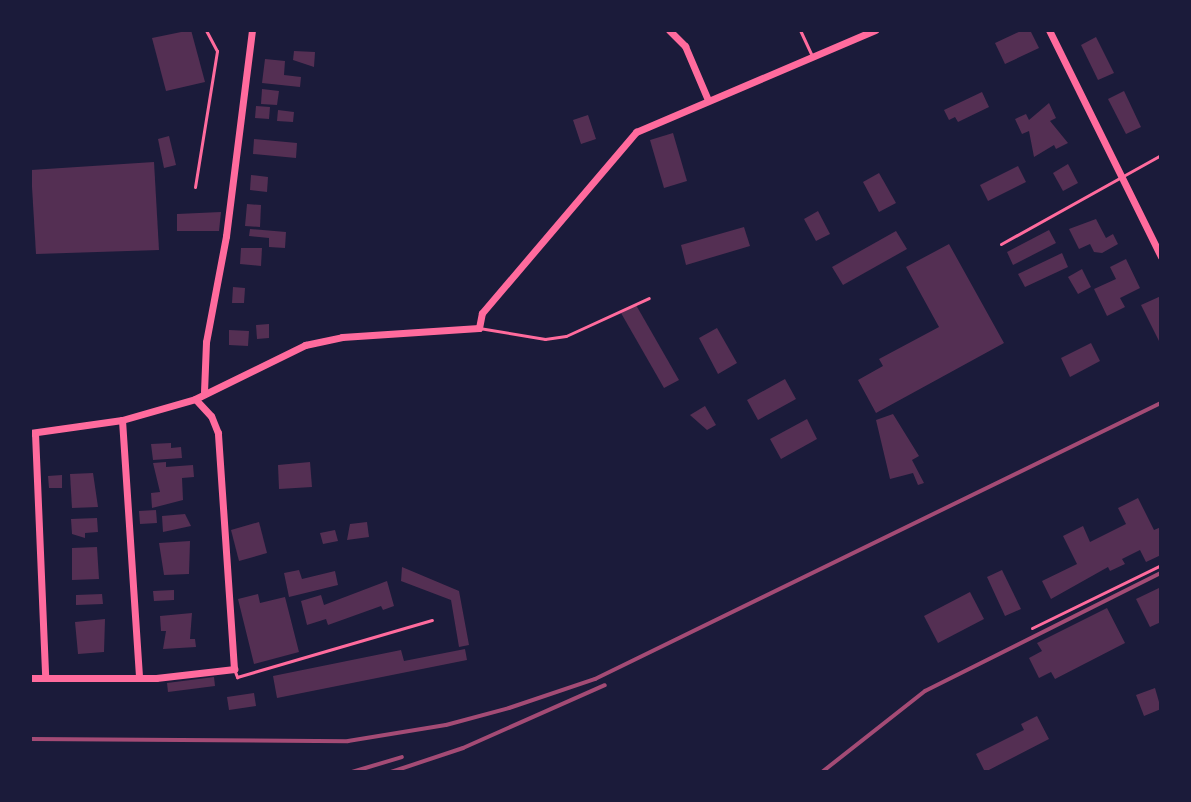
<!DOCTYPE html>
<html>
<head>
<meta charset="utf-8">
<style>
	body { margin:0 }
	#map { position:relative; width:1191px; height:802px; overflow:hidden; background:#1b1b3a; font-family:Roboto,sans-serif }
	div>[style] { position:absolute }
	[style*='--x'] { left:calc(var(--x)*1px); top:calc(var(--y)*1px); width:calc(var(--w)*1px); rotate:calc(var(--a)*1deg) }
	.building>* { inset:0; background:#542f53 }
	.service>* { height:3px; margin:-1.5px; padding:0 1.5px; transform-origin:1.5px; border-radius:1.5px; background:#ff6b9d }
	.minor>* { height:7px; margin:-3.5px; padding:0 3.5px; transform-origin:3.5px; border-radius:3.5px; background:#ff6b9d }
	.rail>* { height:4px; margin:-2px; padding:0 2px; transform-origin:2px; border-radius:2px; background:#a44b75 }
	span { translate:-50% -50%; white-space:nowrap; text-align:center; line-height:1.15; -webkit-text-stroke:8px #1b1b3a; paint-order:stroke }
	.frame { position:absolute; inset:0; border:32px solid #1b1b3a; pointer-events:none }
</style>
</head>
<body>
<div id="map">
	<div class="building">
		<i style="clip-path:polygon(191px 30px,205px 82px,166px 91px,152px 38px)"></i>
		<i style="clip-path:polygon(1023px 30px,1030px 30px,1039px 48px,1005px 64px,995px 43px)"></i>
		<i style="clip-path:polygon(1096px 37px,1114px 73px,1098px 80px,1081px 45px)"></i>
		<i style="clip-path:polygon(294px 51px,315px 52px,314px 67px,293px 60px)"></i>
		<i style="clip-path:polygon(265px 59px,285px 61px,284px 75px,301px 77px,300px 87px,262px 83px)"></i>
		<i style="clip-path:polygon(262px 89px,279px 91px,277px 105px,261px 104px)"></i>
		<i style="clip-path:polygon(1124px 91px,1141px 127px,1126px 134px,1108px 99px)"></i>
		<i style="clip-path:polygon(982px 92px,989px 107px,958px 122px,955px 117px,949px 120px,944px 110px)"></i>
		<i style="clip-path:polygon(1049px 103px,1056px 118px,1050px 121px,1068px 143px,1056px 149px,1054px 145px,1034px 157px,1029px 131px,1022px 134px,1015px 119px,1026px 114px,1029px 120px)"></i>
		<i style="clip-path:polygon(256px 106px,270px 107px,269px 119px,255px 118px)"></i>
		<i style="clip-path:polygon(278px 110px,294px 112px,293px 122px,277px 121px)"></i>
		<i style="clip-path:polygon(588px 115px,596px 139px,581px 144px,573px 120px)"></i>
		<i style="clip-path:polygon(673px 133px,687px 181px,664px 188px,650px 140px)"></i>
		<i style="clip-path:polygon(169px 136px,176px 165px,164px 168px,158px 139px)"></i>
		<i style="clip-path:polygon(254px 139px,297px 143px,296px 158px,253px 154px)"></i>
		<i style="clip-path:polygon(154px 162px,159px 250px,36px 254px,31px 170px)"></i>
		<i style="clip-path:polygon(1068px 164px,1078px 183px,1063px 191px,1053px 173px)"></i>
		<i style="clip-path:polygon(1018px 166px,1026px 182px,988px 201px,980px 185px)"></i>
		<i style="clip-path:polygon(879px 173px,896px 203px,879px 212px,863px 182px)"></i>
		<i style="clip-path:polygon(251px 175px,268px 177px,267px 192px,250px 190px)"></i>
		<i style="clip-path:polygon(247px 204px,261px 205px,260px 227px,245px 226px)"></i>
		<i style="clip-path:polygon(818px 211px,830px 234px,816px 241px,804px 219px)"></i>
		<i style="clip-path:polygon(221px 212px,219px 231px,177px 231px,177px 214px)"></i>
		<i style="clip-path:polygon(1096px 219px,1106px 238px,1113px 234px,1118px 244px,1102px 253px,1094px 252px,1090px 244px,1079px 249px,1069px 229px)"></i>
		<i style="clip-path:polygon(744px 227px,750px 246px,686px 265px,681px 245px)"></i>
		<i style="clip-path:polygon(250px 229px,286px 232px,285px 248px,269px 247px,269px 238px,249px 236px)"></i>
		<i style="clip-path:polygon(1049px 230px,1056px 243px,1013px 265px,1007px 252px)"></i>
		<i style="clip-path:polygon(896px 231px,907px 249px,843px 285px,832px 267px)"></i>
		<i style="clip-path:polygon(949px 244px,1004px 343px,876px 413px,858px 380px,883px 366px,879px 359px,939px 327px,906px 267px)"></i>
		<i style="clip-path:polygon(241px 248px,262px 248px,261px 266px,240px 264px)"></i>
		<i style="clip-path:polygon(1062px 253px,1068px 267px,1025px 287px,1018px 274px)"></i>
		<i style="clip-path:polygon(1126px 259px,1140px 288px,1120px 298px,1125px 307px,1107px 316px,1094px 289px,1116px 279px,1110px 267px)"></i>
		<i style="clip-path:polygon(1082px 269px,1091px 287px,1078px 294px,1068px 277px)"></i>
		<i style="clip-path:polygon(233px 287px,245px 288px,244px 303px,232px 303px)"></i>
		<i style="clip-path:polygon(1161px 296px,1161px 345px,1141px 305px)"></i>
		<i style="clip-path:polygon(636px 305px,679px 380px,664px 388px,621px 313px)"></i>
		<i style="clip-path:polygon(269px 324px,269px 338px,257px 339px,256px 325px)"></i>
		<i style="clip-path:polygon(717px 328px,737px 363px,718px 374px,699px 338px)"></i>
		<i style="clip-path:polygon(229px 330px,249px 331px,248px 346px,229px 345px)"></i>
		<i style="clip-path:polygon(1091px 343px,1100px 361px,1070px 377px,1061px 358px)"></i>
		<i style="clip-path:polygon(785px 379px,796px 399px,758px 420px,747px 400px)"></i>
		<i style="clip-path:polygon(705px 406px,716px 425px,707px 430px,690px 415px)"></i>
		<i style="clip-path:polygon(893px 414px,919px 456px,912px 460px,924px 483px,918px 485px,913px 473px,890px 479px,876px 420px)"></i>
		<i style="clip-path:polygon(807px 419px,817px 439px,781px 459px,770px 439px)"></i>
		<i style="clip-path:polygon(171px 443px,171px 448px,181px 447px,182px 458px,153px 460px,151px 444px)"></i>
		<i style="clip-path:polygon(166px 462px,166px 467px,193px 465px,194px 477px,182px 478px,183px 500px,152px 508px,151px 493px,160px 492px,153px 463px)"></i>
		<i style="clip-path:polygon(310px 462px,312px 487px,279px 489px,278px 465px)"></i>
		<i style="clip-path:polygon(93px 473px,98px 507px,72px 508px,70px 474px)"></i>
		<i style="clip-path:polygon(62px 475px,62px 488px,49px 488px,48px 476px)"></i>
		<i style="clip-path:polygon(1138px 498px,1154px 530px,1161px 527px,1161px 555px,1146px 562px,1140px 550px,1122px 559px,1125px 564px,1110px 571px,1108px 567px,1051px 599px,1042px 581px,1077px 564px,1063px 536px,1083px 526px,1090px 542px,1126px 524px,1118px 508px)"></i>
		<i style="clip-path:polygon(156px 510px,157px 523px,140px 524px,139px 511px)"></i>
		<i style="clip-path:polygon(185px 514px,191px 526px,163px 532px,162px 516px)"></i>
		<i style="clip-path:polygon(97px 518px,98px 532px,85px 533px,85px 538px,72px 534px,71px 519px)"></i>
		<i style="clip-path:polygon(259px 522px,267px 553px,239px 561px,231px 530px)"></i>
		<i style="clip-path:polygon(367px 522px,369px 537px,347px 540px,350px 524px)"></i>
		<i style="clip-path:polygon(335px 530px,338px 541px,323px 544px,320px 533px)"></i>
		<i style="clip-path:polygon(190px 541px,189px 574px,164px 575px,159px 543px)"></i>
		<i style="clip-path:polygon(97px 547px,99px 579px,72px 580px,72px 548px)"></i>
		<i style="clip-path:polygon(402px 567px,459px 591px,469px 645px,459px 647px,451px 600px,401px 581px)"></i>
		<i style="clip-path:polygon(299px 570px,302px 579px,335px 571px,338px 585px,289px 597px,284px 573px)"></i>
		<i style="clip-path:polygon(1002px 570px,1021px 609px,1005px 616px,987px 577px)"></i>
		<i style="clip-path:polygon(387px 581px,394px 606px,383px 610px,381px 606px,328px 625px,326px 619px,307px 625px,301px 601px,321px 595px,324px 605px)"></i>
		<i style="clip-path:polygon(1161px 587px,1161px 622px,1150px 627px,1136px 599px)"></i>
		<i style="clip-path:polygon(174px 590px,174px 600px,154px 601px,153px 591px)"></i>
		<i style="clip-path:polygon(970px 592px,984px 619px,938px 643px,924px 616px)"></i>
		<i style="clip-path:polygon(102px 594px,103px 604px,76px 605px,76px 595px)"></i>
		<i style="clip-path:polygon(258px 594px,260px 603px,285px 597px,299px 652px,254px 664px,238px 599px)"></i>
		<i style="clip-path:polygon(1107px 608px,1125px 643px,1055px 679px,1051px 672px,1039px 678px,1029px 658px,1042px 651px,1037px 643px)"></i>
		<i style="clip-path:polygon(192px 613px,190px 639px,195px 639px,196px 647px,163px 649px,166px 631px,161px 631px,160px 616px)"></i>
		<i style="clip-path:polygon(105px 619px,104px 652px,78px 654px,75px 622px)"></i>
		<i style="clip-path:polygon(465px 649px,467px 660px,277px 698px,273px 676px,401px 650px,404px 661px)"></i>
		<i style="clip-path:polygon(214px 677px,215px 686px,168px 692px,167px 683px)"></i>
		<i style="clip-path:polygon(1155px 688px,1161px 709px,1144px 716px,1136px 695px)"></i>
		<i style="clip-path:polygon(254px 693px,256px 706px,229px 710px,227px 697px)"></i>
		<i style="clip-path:polygon(1037px 716px,1049px 739px,985px 772px,976px 754px,1024px 730px,1021px 724px)"></i>
	</div>
	<div class="service">
		<i style="--x:800;--y:30;--w:29;--a:65"></i>
		<i style="--x:195;--y:187;--w:138;--a:-80.8"></i>
		<i style="--x:217;--y:51;--w:24;--a:-118"></i>
		<i style="--x:1001;--y:244;--w:183;--a:-29.1"></i>
		<i style="--x:479;--y:328;--w:67;--a:9.5"></i>
		<i style="--x:545;--y:339;--w:21;--a:-8"></i>
		<i style="--x:566;--y:336;--w:91;--a:-24.6"></i>
		<i style="--x:1032;--y:628;--w:144;--a:-26"></i>
		<i style="--x:234;--y:669;--w:9;--a:69"></i>
		<i style="--x:237;--y:677;--w:203;--a:-16.3"></i>
	</div>
	<div class="minor">
		<i style="--x:669;--y:30;--w:23;--a:45"></i>
		<i style="--x:685;--y:46;--w:59;--a:66.9"></i>
		<i style="--x:1049;--y:30;--w:253;--a:63.7"></i>
		<i style="--x:204;--y:392;--w:50;--a:-87.7"></i>
		<i style="--x:206;--y:342;--w:108;--a:-79.3"></i>
		<i style="--x:226;--y:236;--w:208;--a:-82.8"></i>
		<i style="--x:122;--y:420;--w:255;--a:86.2"></i>
		<i style="--x:30;--y:433;--w:93;--a:-8"></i>
		<i style="--x:122;--y:420;--w:76;--a:-16"></i>
		<i style="--x:195;--y:399;--w:123;--a:-26.1"></i>
		<i style="--x:305;--y:345;--w:38;--a:-12"></i>
		<i style="--x:342;--y:337;--w:137;--a:-3.8"></i>
		<i style="--x:479;--y:328;--w:15;--a:-79"></i>
		<i style="--x:482;--y:313;--w:238;--a:-49.6"></i>
		<i style="--x:636;--y:132;--w:260;--a:-23.1"></i>
		<i style="--x:35;--y:433;--w:243;--a:87.6"></i>
		<i style="--x:30;--y:678;--w:126;--a:0"></i>
		<i style="--x:156;--y:678;--w:79;--a:-6.6"></i>
		<i style="--x:234;--y:669;--w:237;--a:-93.9"></i>
		<i style="--x:218;--y:433;--w:18;--a:-112"></i>
		<i style="--x:211;--y:416;--w:23;--a:-133"></i>
	</div>
	<div class="rail">
		<i style="--x:30;--y:739;--w:318;--a:0.4"></i>
		<i style="--x:348;--y:741;--w:99;--a:-9.3"></i>
		<i style="--x:446;--y:725;--w:65;--a:-15.1"></i>
		<i style="--x:509;--y:708;--w:91;--a:-18.6"></i>
		<i style="--x:595;--y:679;--w:630;--a:-26"></i>
		<i style="--x:352;--y:772;--w:52;--a:-16.7"></i>
		<i style="--x:391;--y:772;--w:76;--a:-18.4"></i>
		<i style="--x:463;--y:748;--w:155;--a:-23.9"></i>
		<i style="--x:822;--y:772;--w:131;--a:-38.2"></i>
		<i style="--x:925;--y:691;--w:264;--a:-26.6"></i>
	</div>
	<div class="frame"></div>
</div>
</body>
</html>
